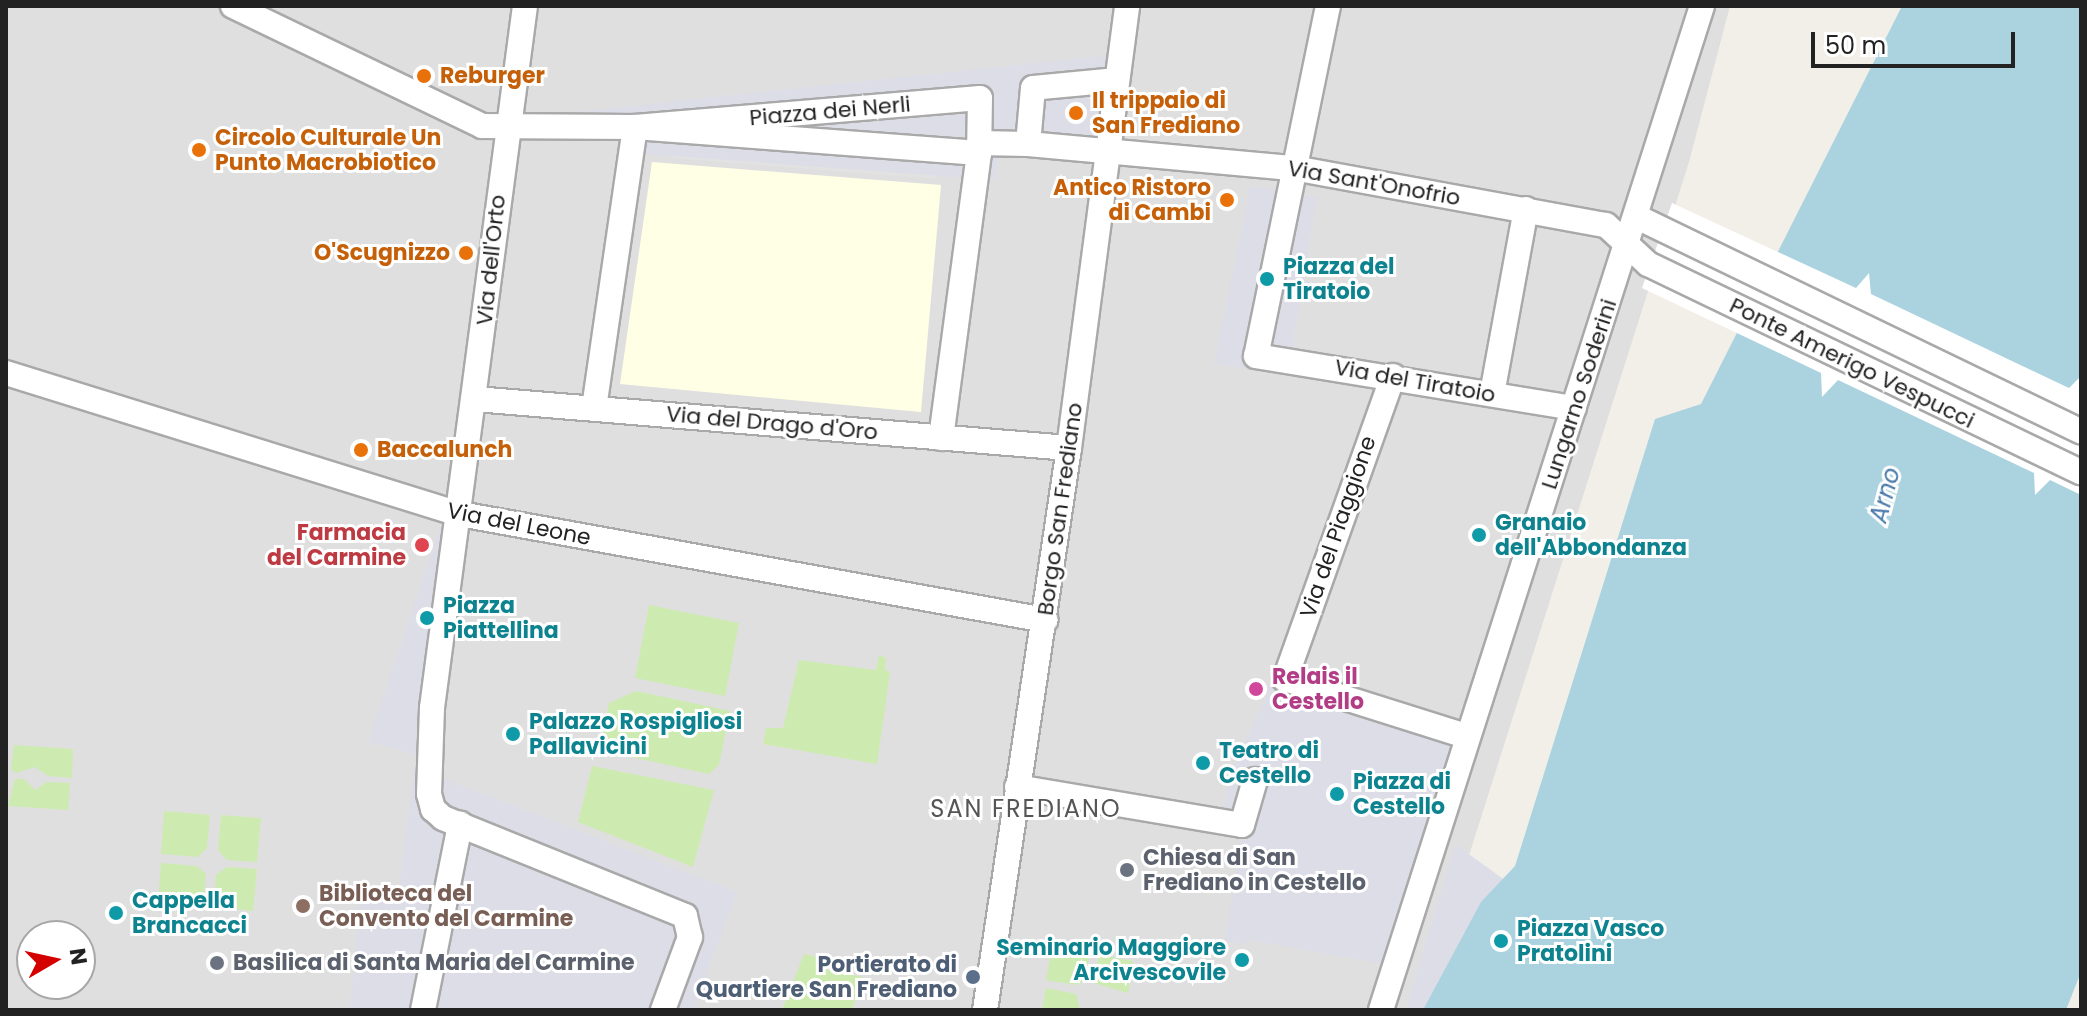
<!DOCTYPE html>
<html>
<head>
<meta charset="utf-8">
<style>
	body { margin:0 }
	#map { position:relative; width:2087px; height:1016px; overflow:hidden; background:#f2efe9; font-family:Poppins,sans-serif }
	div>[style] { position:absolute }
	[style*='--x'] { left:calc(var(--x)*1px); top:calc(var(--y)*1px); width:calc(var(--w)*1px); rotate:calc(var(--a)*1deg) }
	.residential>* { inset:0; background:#e0dfdf }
	.education>* { inset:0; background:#ffffe5 }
	.grass>* { inset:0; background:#cdebb0 }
	.parking>* { inset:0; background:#e2e2e2 }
	.plaza>* { inset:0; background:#dddde8 }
	.water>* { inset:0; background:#aad3df }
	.pier>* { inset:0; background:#fff }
	.roads { filter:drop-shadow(2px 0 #a9a9a9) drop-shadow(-2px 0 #a9a9a9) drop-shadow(0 2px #a9a9a9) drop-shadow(0 -2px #a9a9a9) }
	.street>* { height:24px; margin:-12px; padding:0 12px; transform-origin:12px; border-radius:12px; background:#fff }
	.dots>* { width:22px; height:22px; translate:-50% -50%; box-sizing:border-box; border:4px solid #fff; border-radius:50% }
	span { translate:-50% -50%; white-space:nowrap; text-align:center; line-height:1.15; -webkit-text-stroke:6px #fff; paint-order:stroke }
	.food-label { font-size:22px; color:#c56008; font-weight:700 }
	.left { translate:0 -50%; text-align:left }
	.right { translate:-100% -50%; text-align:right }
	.street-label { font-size:22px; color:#222 }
	.culture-label { font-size:22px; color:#0d838f; font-weight:700 }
	.health-label { font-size:22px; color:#be3a42; font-weight:700 }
	.hotel-label { font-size:22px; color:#b23c85; font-weight:700 }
	.worship-label { font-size:22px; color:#5b616d; font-weight:700 }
	.education-label { font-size:22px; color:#785e54; font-weight:700 }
	.service-label { font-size:22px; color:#4e5e75; font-weight:700 }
	.water-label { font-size:24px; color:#4a7aab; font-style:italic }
	.neighbourhood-label { font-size:24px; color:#555; letter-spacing:2px }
	.frame { position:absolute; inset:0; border:8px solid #222; pointer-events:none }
	.north { position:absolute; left:16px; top:920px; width:80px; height:80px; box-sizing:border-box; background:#fff; border:2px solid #a7a7a7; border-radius:50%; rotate:81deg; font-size:22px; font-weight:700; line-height:32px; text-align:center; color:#222 }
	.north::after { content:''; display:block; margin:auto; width:28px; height:36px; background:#d40000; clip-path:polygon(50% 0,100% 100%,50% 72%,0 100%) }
	.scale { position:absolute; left:1811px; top:32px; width:204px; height:36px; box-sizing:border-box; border:4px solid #222; border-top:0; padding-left:10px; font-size:24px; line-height:28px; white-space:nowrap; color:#222; -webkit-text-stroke:6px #fff; paint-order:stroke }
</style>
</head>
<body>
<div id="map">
	<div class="residential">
		<i style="clip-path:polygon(evenodd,6px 6px,1730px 6px,1689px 162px,1420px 1010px,6px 1010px,6px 6px,32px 936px,80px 936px,80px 984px,32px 984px,32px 936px)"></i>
	</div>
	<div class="education">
		<i style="clip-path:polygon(652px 162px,941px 185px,921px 412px,620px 384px)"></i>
	</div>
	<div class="grass">
		<i style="clip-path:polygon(649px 605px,739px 623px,725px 696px,635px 678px)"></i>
		<i style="clip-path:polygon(879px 655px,886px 658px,885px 670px,890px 672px,877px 764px,763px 744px,766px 728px,783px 728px,799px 660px,876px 670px)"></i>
		<i style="clip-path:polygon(636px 691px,730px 711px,719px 765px,709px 774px,599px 750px,609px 703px)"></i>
		<i style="clip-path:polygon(14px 745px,73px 749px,72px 778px,48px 776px,35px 767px,16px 773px,11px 769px)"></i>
		<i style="clip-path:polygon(592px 766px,714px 790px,693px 867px,578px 822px)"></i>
		<i style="clip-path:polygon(15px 779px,24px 779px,35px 790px,47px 782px,70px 783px,68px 810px,8px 806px)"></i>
		<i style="clip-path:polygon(164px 811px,210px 815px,207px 848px,198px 857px,161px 854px)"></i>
		<i style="clip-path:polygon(221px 815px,261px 818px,257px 862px,227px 860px,218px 850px)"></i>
		<i style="clip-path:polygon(161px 863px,197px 866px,206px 874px,203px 907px,158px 903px)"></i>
		<i style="clip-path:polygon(227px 867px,257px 869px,253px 911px,214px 907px,216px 875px)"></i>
		<i style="clip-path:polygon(1052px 946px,1090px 952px,1085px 980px,1076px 985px,1046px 980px)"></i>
		<i style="clip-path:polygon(804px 954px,817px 957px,816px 968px,863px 977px,852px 1010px,782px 1010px)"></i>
		<i style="clip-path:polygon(1099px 955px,1133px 961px,1128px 993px,1094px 983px)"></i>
		<i style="clip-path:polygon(1046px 988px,1076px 994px,1080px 1010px,1042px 1010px)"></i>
	</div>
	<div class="parking">
		<i style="clip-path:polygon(674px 142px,936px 162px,935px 179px,673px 158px)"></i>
	</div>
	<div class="plaza">
		<i style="clip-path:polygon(1120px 54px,1108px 158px,999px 154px,995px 180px,631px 153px,632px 141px,505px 138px,508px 119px)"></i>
		<i style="clip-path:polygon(1250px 186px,1317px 197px,1288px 374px,1214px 364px)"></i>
		<i style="clip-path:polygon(446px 510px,427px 757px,368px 742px)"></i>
		<i style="clip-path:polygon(1282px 661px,1470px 726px,1395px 966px,1249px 940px,1248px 945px,1224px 941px,1243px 835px,1219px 821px,1234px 767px)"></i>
		<i style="clip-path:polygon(414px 767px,737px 892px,693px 1010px,350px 1010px,360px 898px,398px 898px)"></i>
		<i style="clip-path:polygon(1455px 844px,1517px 889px,1647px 1010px,1406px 1010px)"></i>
	</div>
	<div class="water">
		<i style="clip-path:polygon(1902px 6px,2081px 6px,2081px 972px,2066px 1010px,1423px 1010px,1481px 902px,1515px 866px,1655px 419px,1701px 404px)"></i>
	</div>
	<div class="pier">
		<i style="clip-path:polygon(1672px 203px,1856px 288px,1869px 273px,1871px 294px,2069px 388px,2081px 376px,2081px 495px,2050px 480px,2035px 495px,2034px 473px,1838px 380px,1822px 397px,1821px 373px,1642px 288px)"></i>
	</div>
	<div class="roads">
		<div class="street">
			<i style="--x:233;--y:6;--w:276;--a:25.7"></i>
			<i style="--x:482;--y:126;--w:153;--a:0.4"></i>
			<i style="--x:635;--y:127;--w:346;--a:-4.8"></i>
			<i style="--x:980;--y:98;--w:55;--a:91"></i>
			<i style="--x:979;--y:153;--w:345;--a:-175.7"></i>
			<i style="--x:635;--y:127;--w:284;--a:98.3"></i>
			<i style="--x:525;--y:6;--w:708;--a:97.55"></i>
			<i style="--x:432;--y:708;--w:86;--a:92"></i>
			<i style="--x:429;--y:794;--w:16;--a:75"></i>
			<i style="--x:433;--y:809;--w:13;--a:42"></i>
			<i style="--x:443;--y:818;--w:261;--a:22"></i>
			<i style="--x:685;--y:916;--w:22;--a:77"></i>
			<i style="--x:690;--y:937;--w:78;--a:110.3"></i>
			<i style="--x:1328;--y:6;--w:357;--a:101.6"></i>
			<i style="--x:1256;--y:356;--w:322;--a:9.3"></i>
			<i style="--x:1117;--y:80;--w:84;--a:174.6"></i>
			<i style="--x:1033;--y:88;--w:56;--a:95.1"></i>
			<i style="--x:1028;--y:144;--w:267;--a:5.2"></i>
			<i style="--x:1294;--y:168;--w:317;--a:10.4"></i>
			<i style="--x:1606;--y:225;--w:57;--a:42.9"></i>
			<i style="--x:1648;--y:264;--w:480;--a:25.7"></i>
			<i style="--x:979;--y:143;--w:49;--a:1.2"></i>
			<i style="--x:1637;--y:217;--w:493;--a:25.8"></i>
			<i style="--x:6;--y:373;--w:475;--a:17.3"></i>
			<i style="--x:460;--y:514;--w:595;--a:10.27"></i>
			<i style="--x:1393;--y:376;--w:322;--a:109.6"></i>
			<i style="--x:1285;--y:679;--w:190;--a:17.5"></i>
			<i style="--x:1492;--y:394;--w:188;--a:-79.6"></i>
			<i style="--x:475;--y:399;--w:596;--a:4.72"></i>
			<i style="--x:941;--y:438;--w:288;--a:-82.4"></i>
			<i style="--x:1017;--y:787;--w:228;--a:9.6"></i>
			<i style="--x:1242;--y:825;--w:47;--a:-73.9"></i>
			<i style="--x:423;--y:1010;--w:190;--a:-78.7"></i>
			<i style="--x:985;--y:1010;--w:568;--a:-81.5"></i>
			<i style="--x:1069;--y:448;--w:446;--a:-82.5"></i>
			<i style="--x:1381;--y:1010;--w:1054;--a:-72.27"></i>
		</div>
	</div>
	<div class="dots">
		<i style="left:424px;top:76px;background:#e8710a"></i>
		<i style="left:1076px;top:113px;background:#e8710a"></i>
		<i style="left:199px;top:150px;background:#e8710a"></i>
		<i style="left:1227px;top:200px;background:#e8710a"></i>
		<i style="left:466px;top:253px;background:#e8710a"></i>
		<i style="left:1267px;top:279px;background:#0f9aa8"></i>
		<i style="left:361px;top:450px;background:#e8710a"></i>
		<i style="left:1479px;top:535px;background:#0f9aa8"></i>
		<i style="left:422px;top:545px;background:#e0444e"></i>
		<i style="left:427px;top:618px;background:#0f9aa8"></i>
		<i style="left:1256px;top:689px;background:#d1479c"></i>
		<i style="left:513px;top:734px;background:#0f9aa8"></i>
		<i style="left:1203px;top:763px;background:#0f9aa8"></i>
		<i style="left:1337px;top:794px;background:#0f9aa8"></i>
		<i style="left:1127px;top:870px;background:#6b7280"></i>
		<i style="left:303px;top:906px;background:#8d6e63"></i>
		<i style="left:116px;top:913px;background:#0f9aa8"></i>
		<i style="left:1501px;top:941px;background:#0f9aa8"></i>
		<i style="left:1242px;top:960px;background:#0f9aa8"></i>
		<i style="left:217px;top:963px;background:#6b7280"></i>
		<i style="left:973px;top:977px;background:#5c6f8a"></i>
	</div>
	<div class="food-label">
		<span class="left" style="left:440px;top:76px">Reburger</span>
		<span class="left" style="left:1092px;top:113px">Il trippaio di<br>San Frediano</span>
		<span class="left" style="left:215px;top:150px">Circolo Culturale Un<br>Punto Macrobiotico</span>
		<span class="right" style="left:1211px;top:200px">Antico Ristoro<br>di Cambi</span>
		<span class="right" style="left:450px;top:253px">O'Scugnizzo</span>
		<span class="left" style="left:377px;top:450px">Baccalunch</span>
	</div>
	<div class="street-label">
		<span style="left:830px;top:111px;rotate:-5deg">Piazza dei Nerli</span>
		<span style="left:1374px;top:183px;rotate:10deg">Via Sant'Onofrio</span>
		<span style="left:491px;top:260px;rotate:-84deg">Via dell'Orto</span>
		<span style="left:1852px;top:363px;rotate:26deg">Ponte Amerigo Vespucci</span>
		<span style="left:1415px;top:381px;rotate:10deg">Via del Tiratoio</span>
		<span style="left:1579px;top:394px;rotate:-72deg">Lungarno Soderini</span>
		<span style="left:772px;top:423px;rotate:5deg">Via del Drago d'Oro</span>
		<span style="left:1060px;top:509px;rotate:-82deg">Borgo San Frediano</span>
		<span style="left:519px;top:524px;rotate:11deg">Via del Leone</span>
		<span style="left:1338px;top:527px;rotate:-71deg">Via del Piaggione</span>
	</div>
	<div class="culture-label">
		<span class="left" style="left:1283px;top:279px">Piazza del<br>Tiratoio</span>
		<span class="left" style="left:1495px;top:535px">Granaio<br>dell'Abbondanza</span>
		<span class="left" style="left:443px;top:618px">Piazza<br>Piattellina</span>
		<span class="left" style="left:529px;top:734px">Palazzo Rospigliosi<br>Pallavicini</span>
		<span class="left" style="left:1219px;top:763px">Teatro di<br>Cestello</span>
		<span class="left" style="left:1353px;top:794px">Piazza di<br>Cestello</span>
		<span class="left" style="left:132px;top:913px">Cappella<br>Brancacci</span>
		<span class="left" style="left:1517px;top:941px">Piazza Vasco<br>Pratolini</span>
		<span class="right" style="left:1226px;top:960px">Seminario Maggiore<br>Arcivescovile</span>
	</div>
	<div class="health-label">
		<span class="right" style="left:406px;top:545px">Farmacia<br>del Carmine</span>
	</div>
	<div class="hotel-label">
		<span class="left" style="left:1272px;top:689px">Relais il<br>Cestello</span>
	</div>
	<div class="worship-label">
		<span class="left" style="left:1143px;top:870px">Chiesa di San<br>Frediano in Cestello</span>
		<span class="left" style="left:233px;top:963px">Basilica di Santa Maria del Carmine</span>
	</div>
	<div class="education-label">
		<span class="left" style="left:319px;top:906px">Biblioteca del<br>Convento del Carmine</span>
	</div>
	<div class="service-label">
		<span class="right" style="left:957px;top:977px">Portierato di<br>Quartiere San Frediano</span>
	</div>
	<div class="water-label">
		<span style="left:1885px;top:495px;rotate:-75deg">Arno</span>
	</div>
	<div class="neighbourhood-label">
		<span style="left:1026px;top:809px">SAN FREDIANO</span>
	</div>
	<div class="frame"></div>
	<div class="north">N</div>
	<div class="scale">50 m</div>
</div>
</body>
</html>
